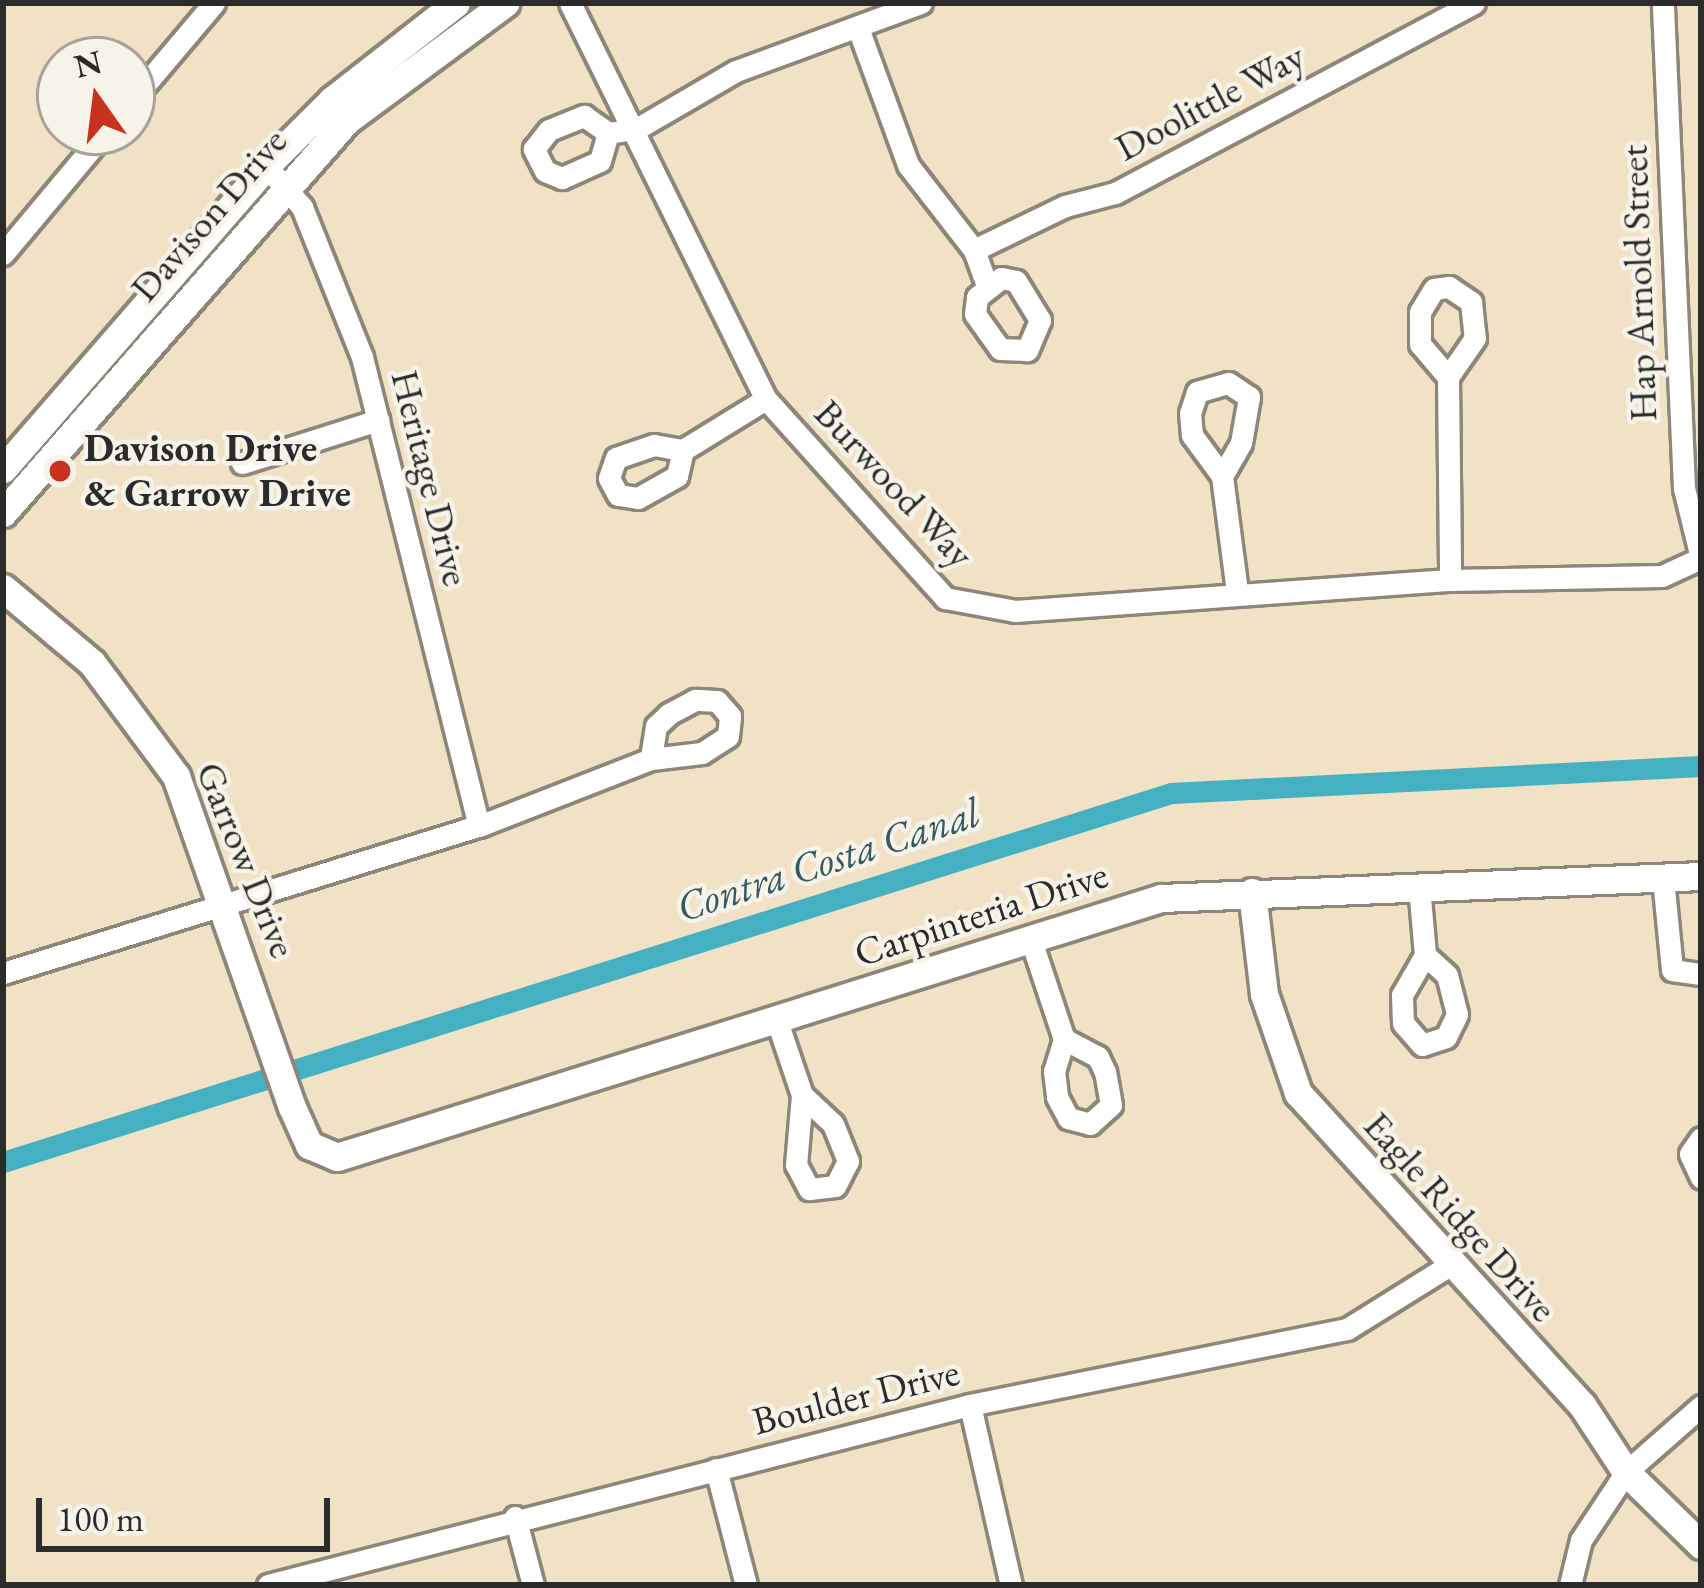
<!DOCTYPE html>
<html>
<head>
<meta charset="utf-8">
<style>
	body { margin:0 }
	#map { position:relative; width:1704px; height:1588px; overflow:hidden; background:#f1e2c5; font-family:"EB Garamond",serif }
	div>[style] { position:absolute }
	[style*='--x'] { left:calc(var(--x)*1px); top:calc(var(--y)*1px); width:calc(var(--w)*1px); rotate:calc(var(--a)*1deg) }
	.canal>* { height:21px; margin:-10.5px; padding:0 10.5px; transform-origin:10.5px; border-radius:10.5px; background:#44b0c1 }
	.roads { filter:drop-shadow(3px 0 #8e8678) drop-shadow(-3px 0 #8e8678) drop-shadow(0 3px #8e8678) drop-shadow(0 -3px #8e8678) }
	.street>* { height:21px; margin:-10.5px; padding:0 10.5px; transform-origin:10.5px; border-radius:10.5px; background:#fff }
	.secondary>* { height:27px; margin:-13.5px; padding:0 13.5px; transform-origin:13.5px; border-radius:13.5px; background:#fff }
	.dots>* { width:33px; height:33px; translate:-50% -50%; box-sizing:border-box; border:6px solid #f7f3e8; border-radius:50% }
	span { translate:-50% -50%; white-space:nowrap; text-align:center; line-height:1.15; -webkit-text-stroke:9px #f7f3e8; paint-order:stroke }
	.street-label { font-size:39px; color:#2b2b2b }
	.poi-label { font-size:39px; color:#2b2b2b; font-weight:700 }
	.left { translate:0 -50%; text-align:left }
	.water-label { font-size:42px; color:#345a60; font-style:italic }
	.frame { position:absolute; inset:0; border:6px solid #2b2b2b; pointer-events:none }
	.north { position:absolute; left:36px; top:36px; width:120px; height:120px; box-sizing:border-box; background:#f7f3e8; border:3px solid #a5a39c; border-radius:50%; rotate:346deg; font-size:33px; font-weight:700; line-height:48px; text-align:center; color:#2b2b2b }
	.north::after { content:''; display:block; margin:auto; width:42px; height:54px; background:#c8321e; clip-path:polygon(50% 0,100% 100%,50% 72%,0 100%) }
	.scale { position:absolute; left:36px; top:1498px; width:294px; height:54px; box-sizing:border-box; border:6px solid #2b2b2b; border-top:0; padding-left:15px; font-size:36px; line-height:42px; white-space:nowrap; color:#2b2b2b; -webkit-text-stroke:9px #f7f3e8; paint-order:stroke }
</style>
</head>
<body>
<div id="map">
	<div class="canal">
		<i style="--x:3;--y:1162;--w:1225;--a:-17.53"></i>
		<i style="--x:1171;--y:793;--w:531;--a:-2.92"></i>
	</div>
	<div class="roads">
		<div class="street">
			<i style="--x:570;--y:3;--w:442;--a:63.7"></i>
			<i style="--x:766;--y:399;--w:268;--a:48"></i>
			<i style="--x:945;--y:598;--w:71;--a:10.5"></i>
			<i style="--x:1015;--y:611;--w:436;--a:-4.1"></i>
			<i style="--x:1450;--y:580;--w:212;--a:-1.1"></i>
			<i style="--x:1662;--y:576;--w:43;--a:-24.8"></i>
			<i style="--x:1701;--y:558;--w:72;--a:-103.7"></i>
			<i style="--x:1684;--y:488;--w:485;--a:-92.5"></i>
			<i style="--x:858;--y:28;--w:146;--a:69.9"></i>
			<i style="--x:908;--y:165;--w:108;--a:52.2"></i>
			<i style="--x:974;--y:250;--w:37;--a:70"></i>
			<i style="--x:132;--y:100;--w:127;--a:-49.8"></i>
			<i style="--x:608;--y:133;--w:29;--a:106"></i>
			<i style="--x:600;--y:161;--w:42;--a:155.9"></i>
			<i style="--x:562;--y:178;--w:18;--a:-158"></i>
			<i style="--x:545;--y:171;--w:25;--a:-117"></i>
			<i style="--x:534;--y:149;--w:24;--a:-52"></i>
			<i style="--x:549;--y:130;--w:38;--a:-22"></i>
			<i style="--x:584;--y:116;--w:29;--a:35"></i>
			<i style="--x:608;--y:133;--w:30;--a:-9"></i>
			<i style="--x:638;--y:128;--w:113;--a:-30.2"></i>
			<i style="--x:736;--y:71;--w:197;--a:-20.2"></i>
			<i style="--x:266;--y:166;--w:55;--a:48.7"></i>
			<i style="--x:302;--y:207;--w:162;--a:68.2"></i>
			<i style="--x:362;--y:357;--w:483;--a:76"></i>
			<i style="--x:974;--y:250;--w:101;--a:-25.8"></i>
			<i style="--x:1065;--y:206;--w:52;--a:-14.6"></i>
			<i style="--x:1115;--y:193;--w:406;--a:-27.9"></i>
			<i style="--x:3;--y:254;--w:159;--a:-50.1"></i>
			<i style="--x:1001;--y:278;--w:15;--a:11"></i>
			<i style="--x:1016;--y:281;--w:46;--a:58.4"></i>
			<i style="--x:1040;--y:320;--w:33;--a:113"></i>
			<i style="--x:1027;--y:350;--w:27;--a:-178"></i>
			<i style="--x:1000;--y:349;--w:43;--a:-125.5"></i>
			<i style="--x:975;--y:314;--w:17;--a:-83"></i>
			<i style="--x:977;--y:297;--w:31;--a:-38"></i>
			<i style="--x:1448;--y:377;--w:43;--a:-130.3"></i>
			<i style="--x:1420;--y:344;--w:32;--a:-90"></i>
			<i style="--x:1420;--y:312;--w:27;--a:-59"></i>
			<i style="--x:1434;--y:289;--w:15;--a:-8"></i>
			<i style="--x:1449;--y:287;--w:27;--a:34"></i>
			<i style="--x:1471;--y:302;--w:36;--a:84"></i>
			<i style="--x:1475;--y:338;--w:47;--a:124.7"></i>
			<i style="--x:1448;--y:377;--w:203;--a:89.4"></i>
			<i style="--x:683;--y:450;--w:27;--a:103"></i>
			<i style="--x:677;--y:476;--w:45;--a:150.6"></i>
			<i style="--x:638;--y:498;--w:20;--a:-171"></i>
			<i style="--x:618;--y:495;--w:19;--a:-118"></i>
			<i style="--x:609;--y:478;--w:21;--a:-71"></i>
			<i style="--x:616;--y:458;--w:40;--a:-18.9"></i>
			<i style="--x:654;--y:445;--w:29;--a:10"></i>
			<i style="--x:683;--y:450;--w:97;--a:-31.6"></i>
			<i style="--x:242;--y:463;--w:143;--a:-17.5"></i>
			<i style="--x:1222;--y:476;--w:38;--a:-60"></i>
			<i style="--x:1241;--y:443;--w:47;--a:-80.1"></i>
			<i style="--x:1249;--y:397;--w:25;--a:-146"></i>
			<i style="--x:1228;--y:383;--w:32;--a:164"></i>
			<i style="--x:1197;--y:392;--w:22;--a:108"></i>
			<i style="--x:1190;--y:413;--w:22;--a:85"></i>
			<i style="--x:1192;--y:435;--w:51;--a:53.8"></i>
			<i style="--x:1222;--y:476;--w:117;--a:82.6"></i>
			<i style="--x:1663;--y:878;--w:92;--a:84.4"></i>
			<i style="--x:1672;--y:970;--w:29;--a:8"></i>
			<i style="--x:1419;--y:886;--w:69;--a:85"></i>
			<i style="--x:1425;--y:955;--w:46;--a:119.9"></i>
			<i style="--x:1402;--y:995;--w:28;--a:88"></i>
			<i style="--x:1403;--y:1023;--w:29;--a:49"></i>
			<i style="--x:1422;--y:1045;--w:25;--a:-18"></i>
			<i style="--x:1446;--y:1037;--w:25;--a:-64"></i>
			<i style="--x:1457;--y:1014;--w:40;--a:-104.4"></i>
			<i style="--x:1447;--y:975;--w:30;--a:-138"></i>
			<i style="--x:1030;--y:937;--w:108;--a:71.6"></i>
			<i style="--x:1064;--y:1039;--w:34;--a:107"></i>
			<i style="--x:1054;--y:1071;--w:26;--a:83"></i>
			<i style="--x:1057;--y:1097;--w:24;--a:62"></i>
			<i style="--x:1068;--y:1118;--w:23;--a:15"></i>
			<i style="--x:1090;--y:1124;--w:28;--a:-42"></i>
			<i style="--x:1111;--y:1105;--w:34;--a:-100"></i>
			<i style="--x:1105;--y:1072;--w:17;--a:-115"></i>
			<i style="--x:1098;--y:1057;--w:38;--a:-152"></i>
			<i style="--x:3;--y:973;--w:498;--a:-17.2"></i>
			<i style="--x:479;--y:826;--w:185;--a:-21.3"></i>
			<i style="--x:651;--y:759;--w:51;--a:-6.7"></i>
			<i style="--x:702;--y:753;--w:31;--a:-33"></i>
			<i style="--x:728;--y:736;--w:20;--a:-84"></i>
			<i style="--x:730;--y:716;--w:20;--a:-131"></i>
			<i style="--x:717;--y:701;--w:22;--a:-177"></i>
			<i style="--x:695;--y:700;--w:30;--a:152"></i>
			<i style="--x:669;--y:714;--w:18;--a:137"></i>
			<i style="--x:656;--y:726;--w:33;--a:99"></i>
			<i style="--x:777;--y:1021;--w:78;--a:71.3"></i>
			<i style="--x:802;--y:1095;--w:42;--a:43.1"></i>
			<i style="--x:833;--y:1124;--w:40;--a:68"></i>
			<i style="--x:848;--y:1161;--w:28;--a:117"></i>
			<i style="--x:835;--y:1186;--w:26;--a:173"></i>
			<i style="--x:809;--y:1189;--w:27;--a:-118"></i>
			<i style="--x:796;--y:1165;--w:70;--a:-85.1"></i>
			<i style="--x:1701;--y:1138;--w:19;--a:125"></i>
			<i style="--x:1690;--y:1154;--w:26;--a:65"></i>
			<i style="--x:970;--y:1405;--w:185;--a:77.2"></i>
			<i style="--x:716;--y:1469;--w:120;--a:75.5"></i>
			<i style="--x:515;--y:1517;--w:70;--a:75.2"></i>
			<i style="--x:268;--y:1585;--w:725;--a:-14.38"></i>
			<i style="--x:970;--y:1405;--w:385;--a:-11.4"></i>
			<i style="--x:1347;--y:1329;--w:121;--a:-31.9"></i>
			<i style="--x:1570;--y:1585;--w:46;--a:-76.3"></i>
			<i style="--x:1581;--y:1540;--w:82;--a:-56.5"></i>
			<i style="--x:1626;--y:1472;--w:100;--a:-41.3"></i>
		</div>
		<div class="secondary">
			<i style="--x:3;--y:469;--w:401;--a:-49"></i>
			<i style="--x:266;--y:166;--w:93;--a:-45"></i>
			<i style="--x:332;--y:100;--w:157;--a:-38"></i>
			<i style="--x:3;--y:513;--w:522;--a:-48.8"></i>
			<i style="--x:347;--y:120;--w:197;--a:-36.5"></i>
			<i style="--x:3;--y:588;--w:116;--a:40.1"></i>
			<i style="--x:92;--y:663;--w:141;--a:53.4"></i>
			<i style="--x:176;--y:776;--w:351;--a:70.7"></i>
			<i style="--x:292;--y:1107;--w:42;--a:65.9"></i>
			<i style="--x:309;--y:1145;--w:30;--a:23"></i>
			<i style="--x:337;--y:1157;--w:864;--a:-17.45"></i>
			<i style="--x:1161;--y:898;--w:540;--a:-2.33"></i>
			<i style="--x:1252;--y:892;--w:103;--a:83.3"></i>
			<i style="--x:1264;--y:994;--w:105;--a:71"></i>
			<i style="--x:1298;--y:1093;--w:422;--a:47.7"></i>
			<i style="--x:1582;--y:1405;--w:80;--a:56.7"></i>
			<i style="--x:1626;--y:1472;--w:105;--a:44.2"></i>
		</div>
	</div>
	<div class="dots">
		<i style="left:60px;top:471px;background:#c8321e"></i>
	</div>
	<div class="street-label">
		<span style="left:1210px;top:102px;rotate:-28deg">Doolittle Way</span>
		<span style="left:209px;top:215px;rotate:-49deg">Davison Drive</span>
		<span style="left:1639px;top:283px;rotate:-92deg">Hap Arnold Street</span>
		<span style="left:430px;top:478px;rotate:76deg">Heritage Drive</span>
		<span style="left:894px;top:484px;rotate:47deg">Burwood Way</span>
		<span style="left:246px;top:860px;rotate:68deg">Garrow Drive</span>
		<span style="left:981px;top:914px;rotate:-18deg">Carpinteria Drive</span>
		<span style="left:1460px;top:1217px;rotate:48deg">Eagle Ridge Drive</span>
		<span style="left:856px;top:1397px;rotate:-14deg">Boulder Drive</span>
	</div>
	<div class="poi-label">
		<span class="left" style="left:84px;top:471px">Davison Drive<br>&amp; Garrow Drive</span>
	</div>
	<div class="water-label">
		<span style="left:828px;top:860px;rotate:-18deg">Contra Costa Canal</span>
	</div>
	<div class="frame"></div>
	<div class="north">N</div>
	<div class="scale">100 m</div>
</div>
</body>
</html>
